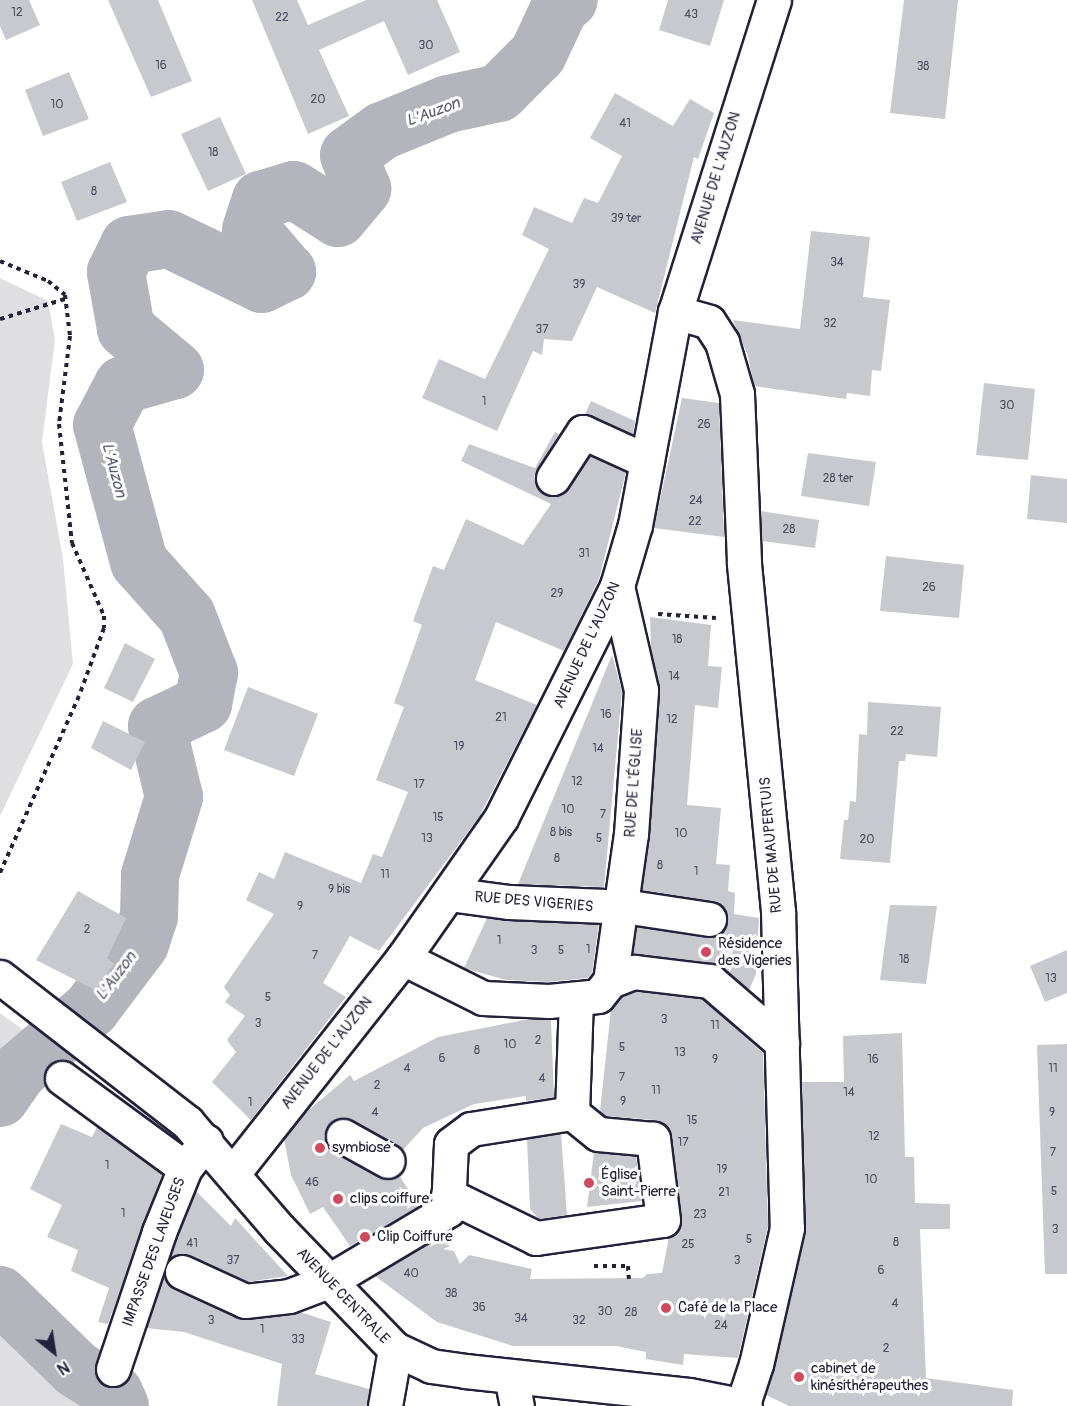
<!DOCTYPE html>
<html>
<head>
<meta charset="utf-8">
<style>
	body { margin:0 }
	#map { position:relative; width:1067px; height:1406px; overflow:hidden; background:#fff; font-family:Pangolin,sans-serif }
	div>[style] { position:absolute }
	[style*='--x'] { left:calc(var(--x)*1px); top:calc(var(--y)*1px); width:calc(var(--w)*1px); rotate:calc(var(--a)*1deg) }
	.green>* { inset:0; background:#dfdfe2 }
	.river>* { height:58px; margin:-29px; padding:0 29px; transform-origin:29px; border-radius:29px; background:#b4b4bc }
	.building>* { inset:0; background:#c8c8cf }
	.path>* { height:4px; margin-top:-2px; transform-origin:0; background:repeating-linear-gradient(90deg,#22223b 0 4.5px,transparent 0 9px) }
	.roads { filter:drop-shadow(2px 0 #22223b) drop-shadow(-2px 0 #22223b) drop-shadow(0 2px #22223b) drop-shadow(0 -2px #22223b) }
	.minor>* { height:33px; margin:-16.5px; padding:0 16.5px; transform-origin:16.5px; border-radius:16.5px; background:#fff }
	.major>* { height:33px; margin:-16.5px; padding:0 16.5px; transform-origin:16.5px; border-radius:16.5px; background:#fff }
	.dots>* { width:16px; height:16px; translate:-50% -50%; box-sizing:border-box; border:3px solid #fff; border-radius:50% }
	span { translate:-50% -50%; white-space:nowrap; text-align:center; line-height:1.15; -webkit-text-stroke:6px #fff; paint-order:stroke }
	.number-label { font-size:12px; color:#4c4c60 }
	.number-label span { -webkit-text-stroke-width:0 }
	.street-label { font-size:15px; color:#22223b }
	.poi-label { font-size:15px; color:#22223b }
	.left { translate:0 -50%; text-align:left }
	.water-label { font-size:16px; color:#5c5c6f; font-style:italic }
	.north { position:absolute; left:24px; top:1322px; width:60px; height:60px; -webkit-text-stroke:4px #fff; paint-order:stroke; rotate:150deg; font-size:16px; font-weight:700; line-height:24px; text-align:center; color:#22223b }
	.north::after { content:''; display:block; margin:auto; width:21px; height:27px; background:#22223b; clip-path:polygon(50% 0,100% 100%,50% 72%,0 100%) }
</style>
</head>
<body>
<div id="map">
	<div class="green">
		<i style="clip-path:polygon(0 278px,48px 301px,55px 339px,42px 442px,63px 559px,73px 664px,0 816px)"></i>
		<i style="clip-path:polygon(0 1013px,29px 1034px,0 1082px)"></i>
		<i style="clip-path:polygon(0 1295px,76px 1369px,114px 1393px,120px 1406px,0 1406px)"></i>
	</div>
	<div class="river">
		<i style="--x:0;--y:1098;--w:33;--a:-55"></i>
		<i style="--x:19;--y:1071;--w:95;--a:-40.7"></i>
		<i style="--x:91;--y:1009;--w:81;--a:-53"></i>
		<i style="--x:140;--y:944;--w:28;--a:-72"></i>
		<i style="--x:149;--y:917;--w:42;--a:-88.6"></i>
		<i style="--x:150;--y:875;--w:82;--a:-72.9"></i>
		<i style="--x:174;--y:797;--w:73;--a:-103.5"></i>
		<i style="--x:157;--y:726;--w:51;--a:-25.6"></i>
		<i style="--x:203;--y:704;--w:32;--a:-79"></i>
		<i style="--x:209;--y:673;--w:61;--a:-111.1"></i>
		<i style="--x:187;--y:616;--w:72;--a:-131.6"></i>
		<i style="--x:139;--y:562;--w:142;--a:-105.1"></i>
		<i style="--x:102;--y:425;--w:45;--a:-62.3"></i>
		<i style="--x:123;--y:385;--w:54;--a:-16.1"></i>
		<i style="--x:175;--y:370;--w:64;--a:-140.1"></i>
		<i style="--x:126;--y:329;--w:58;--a:-100"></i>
		<i style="--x:116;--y:272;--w:30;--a:-64"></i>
		<i style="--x:129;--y:245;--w:40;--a:-8.5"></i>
		<i style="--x:169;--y:239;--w:103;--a:25.8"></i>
		<i style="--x:262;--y:284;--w:28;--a:-26"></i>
		<i style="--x:287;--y:272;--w:55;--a:-130.6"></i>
		<i style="--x:251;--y:230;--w:32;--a:-72"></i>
		<i style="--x:261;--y:200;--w:34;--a:-17"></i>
		<i style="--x:294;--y:190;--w:52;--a:32.5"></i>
		<i style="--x:338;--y:218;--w:38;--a:-50"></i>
		<i style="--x:362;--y:189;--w:36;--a:-111"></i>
		<i style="--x:349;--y:155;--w:41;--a:-36"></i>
		<i style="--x:382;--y:131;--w:71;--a:-22.2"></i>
		<i style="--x:448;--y:104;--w:52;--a:-12.2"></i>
		<i style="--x:499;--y:93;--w:55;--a:-45"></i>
		<i style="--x:538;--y:54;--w:52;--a:-64.9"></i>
		<i style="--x:560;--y:7;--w:11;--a:-38"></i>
		<i style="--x:0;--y:1295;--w:106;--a:44.2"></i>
		<i style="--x:76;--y:1369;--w:45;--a:32.3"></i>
		<i style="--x:114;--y:1393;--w:14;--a:65"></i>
	</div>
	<div class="building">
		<i style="clip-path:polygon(0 0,29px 0,40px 25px,6px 40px,0 26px)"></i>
		<i style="clip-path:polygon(108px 0,158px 0,192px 81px,151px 97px)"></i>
		<i style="clip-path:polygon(252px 0,297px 0,308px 25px,366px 0,437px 0,460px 52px,408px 75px,384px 21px,319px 50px,349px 116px,308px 134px)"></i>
		<i style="clip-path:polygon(668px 0,724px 0,710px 46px,659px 30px)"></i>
		<i style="clip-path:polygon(904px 0,958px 0,945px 119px,890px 113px)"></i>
		<i style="clip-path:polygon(69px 72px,89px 119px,43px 136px,25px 90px)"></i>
		<i style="clip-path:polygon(615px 93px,673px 126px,690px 99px,714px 113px,698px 159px,694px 157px,655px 313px,597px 287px,572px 341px,544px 339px,542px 355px,533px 351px,497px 431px,422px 398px,439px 359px,485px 379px,549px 249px,522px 235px,534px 207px,572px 223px,584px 198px,598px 203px,622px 156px,590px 138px)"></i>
		<i style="clip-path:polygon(220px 117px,246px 174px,208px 191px,181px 134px)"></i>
		<i style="clip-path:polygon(110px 162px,127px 202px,77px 221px,61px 182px)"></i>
		<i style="clip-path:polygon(811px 231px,870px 237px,863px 297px,890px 300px,881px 371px,872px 370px,870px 396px,847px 393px,846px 399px,754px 386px,748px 356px,733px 320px,800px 329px)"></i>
		<i style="clip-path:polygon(984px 383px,1035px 389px,1028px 460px,976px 455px)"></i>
		<i style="clip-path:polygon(682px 398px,719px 403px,724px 537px,654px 528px)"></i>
		<i style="clip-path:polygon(591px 401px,635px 421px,633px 434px,585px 414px)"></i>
		<i style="clip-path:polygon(555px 432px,559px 434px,534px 476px,543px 494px,562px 494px,590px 456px,626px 472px,599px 579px,564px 651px,496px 622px,475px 680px,537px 705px,479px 817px,379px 951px,350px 936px,323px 983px,346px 997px,251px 1120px,212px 1082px,236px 1052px,227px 1040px,245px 1016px,225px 1002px,230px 995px,224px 987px,274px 914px,246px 900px,259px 872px,274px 879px,285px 852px,361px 883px,373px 854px,382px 857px,408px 792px,376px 780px,404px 707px,394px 703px,422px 625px,413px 621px,433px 566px,444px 570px,466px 519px,523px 545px,551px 504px,461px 461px,469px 444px,535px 468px)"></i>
		<i style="clip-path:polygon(808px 453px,876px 462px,869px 506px,801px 496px)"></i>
		<i style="clip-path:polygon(1031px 475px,1067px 479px,1067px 523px,1027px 519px)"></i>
		<i style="clip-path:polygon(761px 511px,819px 520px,815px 548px,762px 541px)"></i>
		<i style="clip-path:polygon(886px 556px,964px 565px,959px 618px,880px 611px)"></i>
		<i style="clip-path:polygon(650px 617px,711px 625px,708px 666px,722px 667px,718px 708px,695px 705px,687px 805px,721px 808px,716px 864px,730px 865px,728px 891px,735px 893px,734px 914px,759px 918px,756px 974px,749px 990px,713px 963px,633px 954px,637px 927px,707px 938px,723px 931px,728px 921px,726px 912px,712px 901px,642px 890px,660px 691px,651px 649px)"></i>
		<i style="clip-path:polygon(125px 643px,155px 659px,133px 702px,104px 688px)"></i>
		<i style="clip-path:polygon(612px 655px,622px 691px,604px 887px,518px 884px)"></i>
		<i style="clip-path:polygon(248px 687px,318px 714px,294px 776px,224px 750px)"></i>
		<i style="clip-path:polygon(868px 702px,941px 707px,937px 757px,906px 754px,905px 761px,899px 761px,890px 863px,840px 859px,844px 820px,848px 820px,850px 801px,856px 802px,859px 734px,867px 735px)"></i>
		<i style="clip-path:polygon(103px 721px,145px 742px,131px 770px,91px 748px)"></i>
		<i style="clip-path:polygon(78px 891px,126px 918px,107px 958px,114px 964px,95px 990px,36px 960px)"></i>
		<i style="clip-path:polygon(890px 905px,937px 906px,926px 984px,880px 980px)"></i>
		<i style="clip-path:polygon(487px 918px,599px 924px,592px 973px,588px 978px,548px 982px,506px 980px,464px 968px)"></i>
		<i style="clip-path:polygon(1067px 950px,1067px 993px,1045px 1002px,1030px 966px)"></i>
		<i style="clip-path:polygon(636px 991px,702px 999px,763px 1053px,768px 1226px,738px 1358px,684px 1354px,683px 1365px,646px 1359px,646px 1352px,616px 1346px,513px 1346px,437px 1322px,375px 1276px,445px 1234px,451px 1246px,443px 1249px,454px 1251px,460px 1264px,469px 1255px,532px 1269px,530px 1279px,643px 1278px,647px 1274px,662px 1273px,669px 1237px,680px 1228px,682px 1218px,669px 1129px,655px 1120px,605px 1116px,600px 1111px,611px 1009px,621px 997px)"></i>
		<i style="clip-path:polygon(529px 1019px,551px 1020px,554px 1097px,526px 1101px,526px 1096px,474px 1104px,423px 1128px,403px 1150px,352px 1120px,334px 1120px,324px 1136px,333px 1152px,379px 1178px,389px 1180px,399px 1175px,408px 1189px,426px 1202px,350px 1246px,323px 1207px,310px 1214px,291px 1175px,284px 1139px,303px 1115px,350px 1075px,354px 1081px,438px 1037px)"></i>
		<i style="clip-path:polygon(902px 1033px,905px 1157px,914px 1157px,915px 1203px,950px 1204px,950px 1229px,920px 1229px,926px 1378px,1013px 1390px,1012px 1406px,789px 1406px,766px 1395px,805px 1232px,802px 1082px,844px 1082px,843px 1036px)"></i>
		<i style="clip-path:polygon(1067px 1044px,1067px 1274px,1045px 1274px,1037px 1045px)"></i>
		<i style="clip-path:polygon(61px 1124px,92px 1137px,97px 1127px,162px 1174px,108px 1324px,98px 1322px,109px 1288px,71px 1271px,78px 1250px,47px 1237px,62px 1205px,30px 1189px)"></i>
		<i style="clip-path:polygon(561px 1134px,567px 1215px,539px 1219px,530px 1209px,527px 1139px)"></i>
		<i style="clip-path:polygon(594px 1152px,636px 1156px,642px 1201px,587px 1207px)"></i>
		<i style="clip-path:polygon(196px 1191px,231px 1226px,235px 1218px,288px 1276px,248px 1282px,189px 1255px,170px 1258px)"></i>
		<i style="clip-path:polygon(164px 1276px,174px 1289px,238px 1318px,300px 1312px,331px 1322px,315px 1374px,369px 1389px,367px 1406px,277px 1406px,282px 1364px,184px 1332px,146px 1328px)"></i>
	</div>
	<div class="path">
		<i style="--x:0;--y:261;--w:52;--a:22.6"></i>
		<i style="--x:48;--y:281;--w:22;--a:39"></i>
		<i style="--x:65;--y:295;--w:41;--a:83"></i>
		<i style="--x:70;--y:336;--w:89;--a:97.1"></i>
		<i style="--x:59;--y:424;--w:120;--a:83.8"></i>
		<i style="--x:72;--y:543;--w:80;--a:66.3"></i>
		<i style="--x:104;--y:616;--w:12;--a:90"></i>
		<i style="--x:104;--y:628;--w:72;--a:110.2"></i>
		<i style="--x:79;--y:696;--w:194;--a:114.1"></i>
		<i style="--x:0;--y:319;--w:68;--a:-17.1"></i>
		<i style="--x:658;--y:614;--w:58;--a:3.9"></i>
		<i style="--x:594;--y:1266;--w:34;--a:0"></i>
		<i style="--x:628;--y:1266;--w:13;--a:86"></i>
	</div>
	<div class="roads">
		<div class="minor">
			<i style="--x:675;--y:312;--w:35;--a:16"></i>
			<i style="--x:709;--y:322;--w:24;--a:57"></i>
			<i style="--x:722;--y:342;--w:54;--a:73.9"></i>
			<i style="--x:737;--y:394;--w:170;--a:87.6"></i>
			<i style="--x:744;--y:564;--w:350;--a:84.4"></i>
			<i style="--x:778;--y:912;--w:316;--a:88.4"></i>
			<i style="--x:787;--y:1228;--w:139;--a:102.8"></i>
			<i style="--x:756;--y:1364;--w:42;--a:108"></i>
			<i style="--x:553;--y:478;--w:55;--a:-56.9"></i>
			<i style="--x:583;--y:432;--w:70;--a:24.4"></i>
			<i style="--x:449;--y:894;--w:61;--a:7.6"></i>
			<i style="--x:509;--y:902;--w:121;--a:2.4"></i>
			<i style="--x:630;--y:907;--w:80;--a:8.6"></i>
			<i style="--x:403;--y:958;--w:89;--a:26.6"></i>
			<i style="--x:483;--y:998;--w:66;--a:2.6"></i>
			<i style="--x:549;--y:1001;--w:49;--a:-5.8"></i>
			<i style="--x:598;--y:996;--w:19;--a:-51"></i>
			<i style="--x:610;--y:981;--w:26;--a:-21"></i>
			<i style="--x:634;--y:972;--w:77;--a:6.8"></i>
			<i style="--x:710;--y:981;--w:95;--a:40.7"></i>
			<i style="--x:610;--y:981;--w:148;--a:-81.9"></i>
			<i style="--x:631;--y:834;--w:144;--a:-86"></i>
			<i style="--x:641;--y:690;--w:107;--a:-103"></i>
			<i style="--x:62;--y:1078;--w:152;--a:36.2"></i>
			<i style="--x:343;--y:1136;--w:51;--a:29.1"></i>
			<i style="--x:448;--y:1195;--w:98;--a:26"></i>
			<i style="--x:536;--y:1238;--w:128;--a:-8.1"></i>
			<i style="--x:663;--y:1220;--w:82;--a:-97"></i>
			<i style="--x:653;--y:1139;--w:55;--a:-174.8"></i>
			<i style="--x:598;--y:1134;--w:33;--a:-141"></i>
			<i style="--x:182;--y:1272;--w:69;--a:24.7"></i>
			<i style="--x:245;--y:1301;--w:44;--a:-6.5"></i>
			<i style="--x:289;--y:1296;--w:43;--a:-20.6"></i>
			<i style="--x:329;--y:1281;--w:139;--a:-30.8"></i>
			<i style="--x:448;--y:1210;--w:66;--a:-87.4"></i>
			<i style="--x:451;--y:1144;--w:25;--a:-37"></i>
			<i style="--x:471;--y:1129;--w:102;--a:-9"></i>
			<i style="--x:572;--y:1113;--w:114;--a:-88"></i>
			<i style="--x:113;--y:1369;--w:145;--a:-71.4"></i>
			<i style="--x:159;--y:1232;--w:69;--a:-67.9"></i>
			<i style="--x:185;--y:1168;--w:34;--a:-52"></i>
			<i style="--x:465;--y:1371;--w:225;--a:6.1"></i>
			<i style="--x:689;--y:1395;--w:57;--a:11.1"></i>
			<i style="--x:511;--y:1376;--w:31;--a:79"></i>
		</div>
		<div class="major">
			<i style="--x:0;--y:977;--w:237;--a:37.8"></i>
			<i style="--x:187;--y:1122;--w:141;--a:49.3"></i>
			<i style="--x:279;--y:1229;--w:167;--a:46"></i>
			<i style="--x:395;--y:1349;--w:40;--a:25"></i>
			<i style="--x:431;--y:1366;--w:34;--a:8"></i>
			<i style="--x:234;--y:1172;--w:273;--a:-51.7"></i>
			<i style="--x:403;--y:958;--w:171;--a:-55"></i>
			<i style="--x:501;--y:818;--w:259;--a:-63.4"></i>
			<i style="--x:617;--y:586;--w:64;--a:-73.6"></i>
			<i style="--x:635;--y:525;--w:217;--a:-79.4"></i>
			<i style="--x:675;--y:312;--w:327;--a:-72.4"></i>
			<i style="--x:385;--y:1406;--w:58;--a:-80"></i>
		</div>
	</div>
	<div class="dots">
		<i style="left:706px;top:952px;background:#d1495b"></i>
		<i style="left:320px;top:1148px;background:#d1495b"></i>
		<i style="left:589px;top:1183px;background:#d1495b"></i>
		<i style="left:338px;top:1199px;background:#d1495b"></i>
		<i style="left:365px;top:1237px;background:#d1495b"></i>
		<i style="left:666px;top:1308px;background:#d1495b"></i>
		<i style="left:799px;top:1377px;background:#d1495b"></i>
	</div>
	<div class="number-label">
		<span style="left:17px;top:13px">12</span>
		<span style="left:691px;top:15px">43</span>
		<span style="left:282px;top:18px">22</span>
		<span style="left:426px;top:46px">30</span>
		<span style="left:161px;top:66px">16</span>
		<span style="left:923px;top:67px">38</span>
		<span style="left:318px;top:100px">20</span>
		<span style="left:57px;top:105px">10</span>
		<span style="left:625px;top:124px">41</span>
		<span style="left:213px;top:153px">18</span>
		<span style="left:94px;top:192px">8</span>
		<span style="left:626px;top:219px">39 ter</span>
		<span style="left:837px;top:263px">34</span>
		<span style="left:579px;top:285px">39</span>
		<span style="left:830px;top:324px">32</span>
		<span style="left:542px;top:330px">37</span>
		<span style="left:484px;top:402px">1</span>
		<span style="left:1007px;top:406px">30</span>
		<span style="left:704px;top:425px">26</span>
		<span style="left:838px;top:479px">28 ter</span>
		<span style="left:696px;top:501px">24</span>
		<span style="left:695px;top:522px">22</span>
		<span style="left:789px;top:530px">28</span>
		<span style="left:584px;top:554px">31</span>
		<span style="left:929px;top:588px">26</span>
		<span style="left:557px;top:594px">29</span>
		<span style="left:677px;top:640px">18</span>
		<span style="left:674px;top:677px">14</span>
		<span style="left:606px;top:715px">16</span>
		<span style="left:501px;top:718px">21</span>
		<span style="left:672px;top:720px">12</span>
		<span style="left:897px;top:732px">22</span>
		<span style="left:459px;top:747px">19</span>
		<span style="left:598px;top:749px">14</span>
		<span style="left:577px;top:782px">12</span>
		<span style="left:419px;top:785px">17</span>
		<span style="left:568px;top:810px">10</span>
		<span style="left:603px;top:815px">7</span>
		<span style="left:438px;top:818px">15</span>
		<span style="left:561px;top:833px">8 bis</span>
		<span style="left:681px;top:834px">10</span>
		<span style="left:427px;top:839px">13</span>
		<span style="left:599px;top:839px">5</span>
		<span style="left:867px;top:840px">20</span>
		<span style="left:557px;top:859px">8</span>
		<span style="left:660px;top:866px">8</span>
		<span style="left:696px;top:872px">1</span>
		<span style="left:385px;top:875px">11</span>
		<span style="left:339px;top:890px">9 bis</span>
		<span style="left:300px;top:907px">9</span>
		<span style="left:87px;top:930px">2</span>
		<span style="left:499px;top:941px">1</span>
		<span style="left:588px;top:950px">1</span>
		<span style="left:534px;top:951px">3</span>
		<span style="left:561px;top:951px">5</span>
		<span style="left:315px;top:956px">7</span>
		<span style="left:904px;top:960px">18</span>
		<span style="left:1051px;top:979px">13</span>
		<span style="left:268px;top:998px">5</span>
		<span style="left:664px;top:1020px">3</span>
		<span style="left:258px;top:1024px">3</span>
		<span style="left:715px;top:1026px">11</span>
		<span style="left:538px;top:1041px">2</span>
		<span style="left:510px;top:1045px">10</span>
		<span style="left:622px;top:1048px">5</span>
		<span style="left:477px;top:1051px">8</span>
		<span style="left:680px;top:1053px">13</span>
		<span style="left:442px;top:1059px">6</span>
		<span style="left:715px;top:1060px">9</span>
		<span style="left:873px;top:1060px">16</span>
		<span style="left:407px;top:1069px">4</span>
		<span style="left:1053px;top:1069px">11</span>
		<span style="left:622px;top:1078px">7</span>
		<span style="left:542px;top:1079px">4</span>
		<span style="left:377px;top:1086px">2</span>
		<span style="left:656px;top:1091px">11</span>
		<span style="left:849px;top:1093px">14</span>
		<span style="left:623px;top:1102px">9</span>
		<span style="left:250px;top:1103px">1</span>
		<span style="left:375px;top:1113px">4</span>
		<span style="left:1052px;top:1113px">9</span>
		<span style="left:692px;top:1121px">15</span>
		<span style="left:874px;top:1137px">12</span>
		<span style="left:683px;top:1143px">17</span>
		<span style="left:1053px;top:1153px">7</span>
		<span style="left:107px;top:1166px">1</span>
		<span style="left:722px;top:1170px">19</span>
		<span style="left:871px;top:1180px">10</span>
		<span style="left:312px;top:1183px">46</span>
		<span style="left:1054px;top:1192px">5</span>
		<span style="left:724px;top:1193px">21</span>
		<span style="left:123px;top:1214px">1</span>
		<span style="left:700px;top:1215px">23</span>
		<span style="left:1055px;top:1230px">3</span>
		<span style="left:749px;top:1240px">5</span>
		<span style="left:896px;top:1243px">8</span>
		<span style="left:192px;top:1244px">41</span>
		<span style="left:688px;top:1245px">25</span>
		<span style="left:233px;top:1261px">37</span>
		<span style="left:737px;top:1261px">3</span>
		<span style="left:881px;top:1271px">6</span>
		<span style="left:411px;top:1274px">40</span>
		<span style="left:451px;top:1294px">38</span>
		<span style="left:895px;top:1304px">4</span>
		<span style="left:479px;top:1308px">36</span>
		<span style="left:605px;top:1312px">30</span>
		<span style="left:631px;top:1313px">28</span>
		<span style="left:521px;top:1319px">34</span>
		<span style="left:211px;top:1321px">3</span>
		<span style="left:579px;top:1321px">32</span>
		<span style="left:721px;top:1326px">24</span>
		<span style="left:262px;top:1330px">1</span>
		<span style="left:298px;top:1340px">33</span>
		<span style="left:886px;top:1349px">2</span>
	</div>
	<div class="street-label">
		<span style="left:716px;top:178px;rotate:-73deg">AVENUE DE L'AUZON</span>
		<span style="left:587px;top:645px;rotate:-65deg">AVENUE DE L'AUZON</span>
		<span style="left:634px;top:783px;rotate:-86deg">RUE DE L'ÉGLISE</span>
		<span style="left:771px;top:845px;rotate:-95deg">RUE DE MAUPERTUIS</span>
		<span style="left:534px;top:902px;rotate:5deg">RUE DES VIGERIES</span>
		<span style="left:327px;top:1053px;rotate:-52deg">AVENUE DE L'AUZON</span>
		<span style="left:154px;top:1252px;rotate:-70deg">IMPASSE DES LAVEUSES</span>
		<span style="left:343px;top:1296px;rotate:46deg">AVENUE CENTRALE</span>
	</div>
	<div class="poi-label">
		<span class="left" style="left:718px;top:952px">Résidence<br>des Vigeries</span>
		<span class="left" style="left:332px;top:1148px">symbiose</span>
		<span class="left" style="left:601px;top:1183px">Église<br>Saint-Pierre</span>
		<span class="left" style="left:350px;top:1199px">clips coiffure</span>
		<span class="left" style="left:377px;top:1237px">Clip Coiffure</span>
		<span class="left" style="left:678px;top:1308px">Café de la Place</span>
		<span class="left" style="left:811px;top:1377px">cabinet de<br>kinésithérapeuthes</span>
	</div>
	<div class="water-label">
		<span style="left:433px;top:112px;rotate:-20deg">L'Auzon</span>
		<span style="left:114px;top:470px;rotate:75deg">L'Auzon</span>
		<span style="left:116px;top:976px;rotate:-53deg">L'Auzon</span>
	</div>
	<div class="north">N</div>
</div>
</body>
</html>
